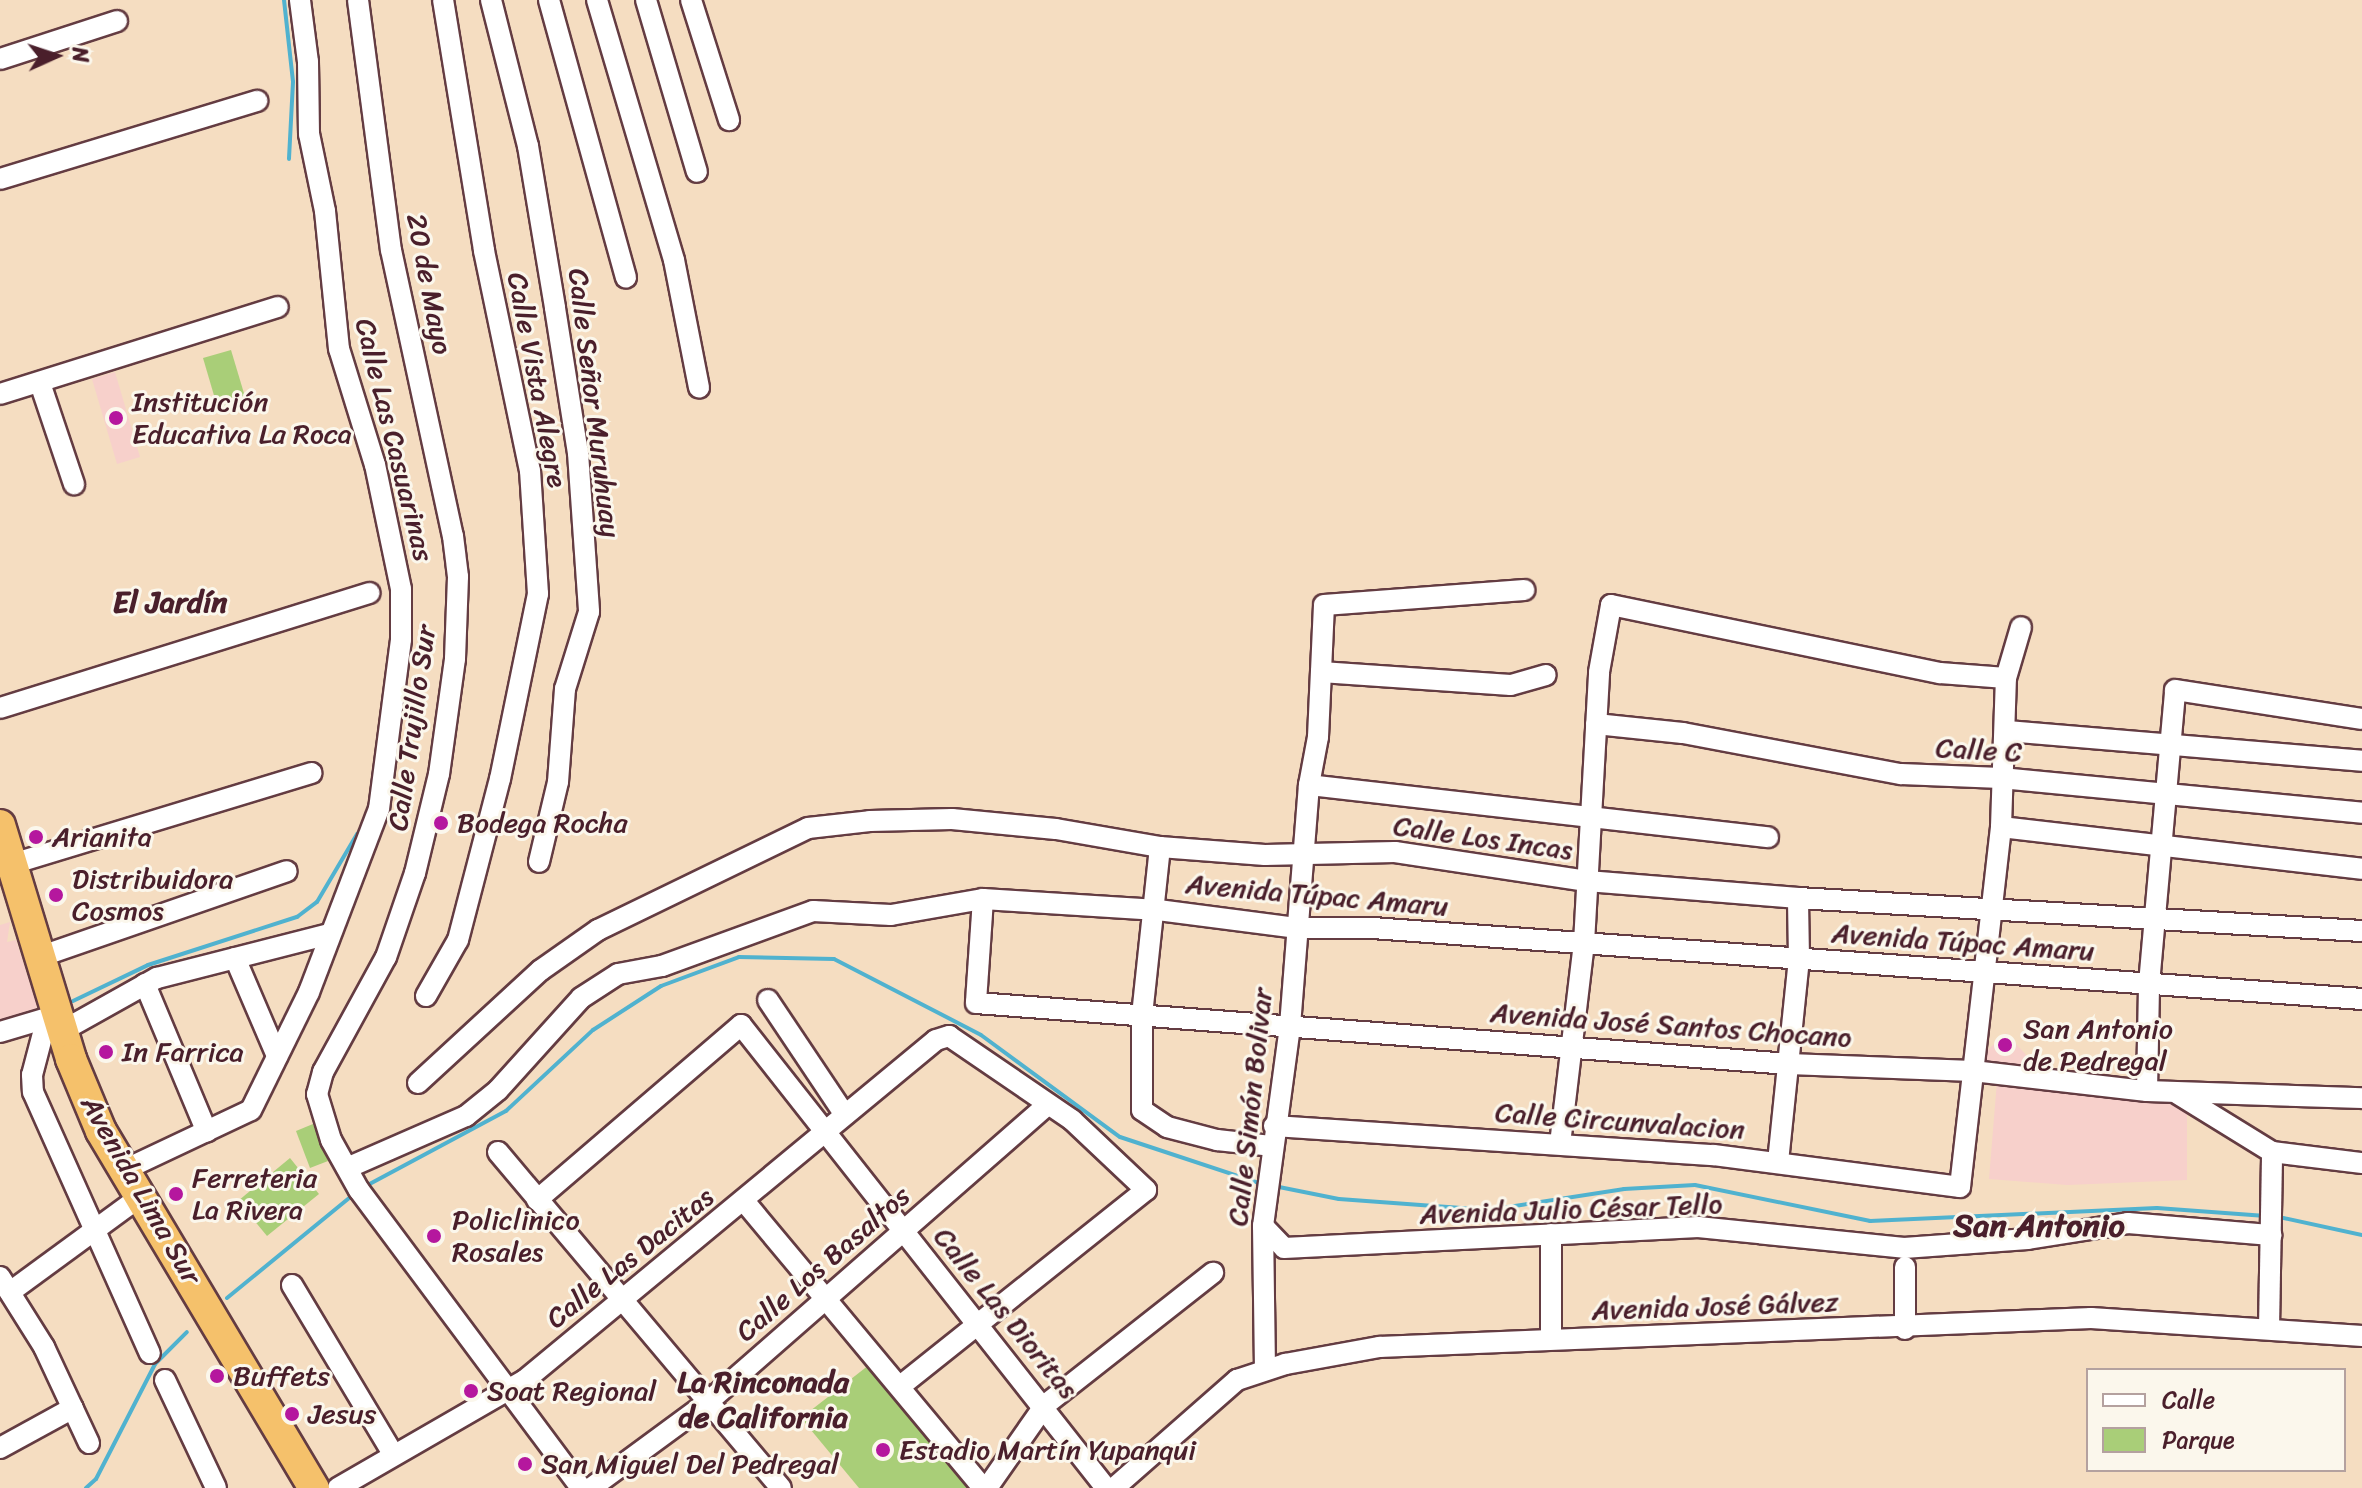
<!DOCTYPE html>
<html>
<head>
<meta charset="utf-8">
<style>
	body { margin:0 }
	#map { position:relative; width:2362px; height:1488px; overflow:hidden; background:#f5ddc1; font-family:Sriracha,sans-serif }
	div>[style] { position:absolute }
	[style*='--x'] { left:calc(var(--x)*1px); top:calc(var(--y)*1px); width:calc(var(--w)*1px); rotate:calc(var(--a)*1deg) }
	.built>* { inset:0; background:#f7d0cb }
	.green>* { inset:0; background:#a9ce78 }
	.stream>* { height:4px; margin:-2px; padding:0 2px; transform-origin:2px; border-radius:2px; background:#50b2cf }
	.roads { filter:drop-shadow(2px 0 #643c42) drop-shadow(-2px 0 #643c42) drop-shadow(0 2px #643c42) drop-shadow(0 -2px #643c42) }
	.minor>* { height:20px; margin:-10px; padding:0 10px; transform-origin:10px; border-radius:10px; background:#fff }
	.highway>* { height:30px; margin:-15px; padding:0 15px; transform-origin:15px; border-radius:15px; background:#f5c16b }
	.dots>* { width:22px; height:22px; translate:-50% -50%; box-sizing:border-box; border:4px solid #fbf7ec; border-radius:50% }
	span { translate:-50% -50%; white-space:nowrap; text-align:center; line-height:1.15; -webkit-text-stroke:6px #fbf7ec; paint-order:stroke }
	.street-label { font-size:28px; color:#4a1f2b }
	.poi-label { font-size:28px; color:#4a1f2b }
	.left { translate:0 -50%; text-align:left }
	.neighbourhood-label { font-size:30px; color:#4a1f2b; font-weight:700 }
	.quarter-label { font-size:32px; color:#4a1f2b; font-weight:700 }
	.legend { position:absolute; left:2086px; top:1368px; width:260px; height:104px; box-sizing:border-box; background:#fbf7ec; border:2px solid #b4a19f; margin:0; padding:10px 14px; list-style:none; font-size:24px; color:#4a1f2b }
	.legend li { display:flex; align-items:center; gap:16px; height:40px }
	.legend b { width:40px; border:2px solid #b4a19f }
	.north { position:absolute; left:16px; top:16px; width:80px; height:80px; -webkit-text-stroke:6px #fbf7ec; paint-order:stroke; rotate:87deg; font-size:22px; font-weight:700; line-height:32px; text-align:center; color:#4a1f2b }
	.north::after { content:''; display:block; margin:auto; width:28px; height:36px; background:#4a1f2b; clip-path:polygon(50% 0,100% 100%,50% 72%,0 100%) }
</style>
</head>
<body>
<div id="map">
	<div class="built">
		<i style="clip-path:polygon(115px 372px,140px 457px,117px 464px,92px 379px)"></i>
		<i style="clip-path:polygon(10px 922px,7px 942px,16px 940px,37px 1006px,32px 1016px,0 1026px,0 925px)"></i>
		<i style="clip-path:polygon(2006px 1033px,2040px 1070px,1993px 1072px,1979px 1058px)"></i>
		<i style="clip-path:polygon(1997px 1081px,2187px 1106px,2187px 1180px,2067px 1185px,1989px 1179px)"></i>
	</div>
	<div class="green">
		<i style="clip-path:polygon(231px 350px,246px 400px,218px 409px,203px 358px)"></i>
		<i style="clip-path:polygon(313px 1124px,328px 1161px,310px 1168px,296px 1131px)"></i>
		<i style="clip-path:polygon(290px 1158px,319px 1194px,267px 1236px,238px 1201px)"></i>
		<i style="clip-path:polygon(869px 1365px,966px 1482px,967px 1488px,859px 1488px,801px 1418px)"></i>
	</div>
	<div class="stream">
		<i style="--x:284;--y:0;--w:82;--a:83.7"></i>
		<i style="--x:293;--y:82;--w:77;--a:93"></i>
		<i style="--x:73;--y:1001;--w:83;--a:-25.6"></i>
		<i style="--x:148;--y:965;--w:157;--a:-17.9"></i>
		<i style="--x:297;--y:917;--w:25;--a:-37"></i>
		<i style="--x:317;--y:902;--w:79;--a:-59.5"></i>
		<i style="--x:1274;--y:1186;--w:66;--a:11.3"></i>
		<i style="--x:1339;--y:1199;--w:150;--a:4.2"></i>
		<i style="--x:1489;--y:1210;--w:137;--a:-8.8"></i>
		<i style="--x:1624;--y:1189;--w:71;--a:-3.2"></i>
		<i style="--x:1695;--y:1185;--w:179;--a:11.6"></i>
		<i style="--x:1870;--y:1221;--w:287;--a:-2.6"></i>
		<i style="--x:2157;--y:1208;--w:109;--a:4.2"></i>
		<i style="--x:364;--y:1187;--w:161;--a:-28.2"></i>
		<i style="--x:506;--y:1111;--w:119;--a:-43"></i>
		<i style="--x:593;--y:1030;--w:81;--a:-32.9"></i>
		<i style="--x:661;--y:986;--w:83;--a:-20.4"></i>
		<i style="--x:739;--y:957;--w:95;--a:1.2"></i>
		<i style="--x:834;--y:959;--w:165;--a:27.3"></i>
		<i style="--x:981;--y:1035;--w:172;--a:36.3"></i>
		<i style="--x:1120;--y:1137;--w:150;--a:18.3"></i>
		<i style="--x:2279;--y:1217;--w:85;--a:12.2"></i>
		<i style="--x:227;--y:1298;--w:163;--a:-39.3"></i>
		<i style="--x:86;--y:1488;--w:13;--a:-42"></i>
		<i style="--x:96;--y:1479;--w:129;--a:-62.8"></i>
		<i style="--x:155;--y:1364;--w:45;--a:-45"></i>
	</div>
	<div class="roads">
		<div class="minor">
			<i style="--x:358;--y:0;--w:252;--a:82.5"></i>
			<i style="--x:391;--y:250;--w:293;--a:77.8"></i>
			<i style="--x:453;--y:536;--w:41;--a:83"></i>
			<i style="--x:458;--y:577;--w:82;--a:92.1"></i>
			<i style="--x:455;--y:659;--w:116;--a:97.9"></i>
			<i style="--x:439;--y:774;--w:102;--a:103.6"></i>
			<i style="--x:415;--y:873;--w:89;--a:109"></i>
			<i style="--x:386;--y:957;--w:131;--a:118.7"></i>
			<i style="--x:323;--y:1072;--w:23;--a:105"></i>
			<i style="--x:317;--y:1094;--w:48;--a:73.1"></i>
			<i style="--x:331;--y:1140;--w:57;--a:60.8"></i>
			<i style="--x:359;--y:1190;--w:372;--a:53.3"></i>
			<i style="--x:491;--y:0;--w:151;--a:75.8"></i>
			<i style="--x:528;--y:146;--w:164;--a:80.5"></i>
			<i style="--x:555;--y:308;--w:147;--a:81"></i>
			<i style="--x:578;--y:453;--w:159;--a:86"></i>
			<i style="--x:589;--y:612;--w:81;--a:107.3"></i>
			<i style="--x:565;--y:689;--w:93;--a:94.3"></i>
			<i style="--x:558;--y:782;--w:82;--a:103.4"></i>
			<i style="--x:549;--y:0;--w:288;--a:74.5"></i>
			<i style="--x:597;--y:0;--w:271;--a:73.5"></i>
			<i style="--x:674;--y:260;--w:130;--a:78.9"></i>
			<i style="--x:646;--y:0;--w:179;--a:73.5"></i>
			<i style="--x:691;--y:0;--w:126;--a:72.4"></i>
			<i style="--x:0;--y:59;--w:123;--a:-18"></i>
			<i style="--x:0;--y:179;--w:269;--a:-16.9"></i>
			<i style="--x:40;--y:383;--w:107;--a:71.4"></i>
			<i style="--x:0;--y:394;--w:291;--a:-17.4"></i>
			<i style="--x:1321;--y:672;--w:190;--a:3.9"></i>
			<i style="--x:1511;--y:685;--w:36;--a:-16"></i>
			<i style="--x:0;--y:708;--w:387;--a:-17.3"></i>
			<i style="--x:1596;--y:724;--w:87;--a:5.9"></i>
			<i style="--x:1683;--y:733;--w:222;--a:10.7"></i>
			<i style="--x:1901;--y:774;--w:100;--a:2.3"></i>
			<i style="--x:2001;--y:778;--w:363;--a:5.5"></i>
			<i style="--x:2007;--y:731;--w:356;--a:4.8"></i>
			<i style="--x:1309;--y:785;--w:462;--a:6.5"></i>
			<i style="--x:2001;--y:827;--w:363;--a:6.6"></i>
			<i style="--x:1160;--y:847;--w:170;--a:96.1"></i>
			<i style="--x:1142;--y:1016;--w:94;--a:90"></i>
			<i style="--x:1142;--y:1110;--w:30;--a:34"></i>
			<i style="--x:1167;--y:1127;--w:52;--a:14.6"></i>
			<i style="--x:1217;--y:1140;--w:54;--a:6.3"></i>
			<i style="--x:12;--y:864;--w:313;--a:-16.9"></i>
			<i style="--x:983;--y:899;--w:104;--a:93.9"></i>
			<i style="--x:976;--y:1003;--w:815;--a:4.29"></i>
			<i style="--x:1789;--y:1064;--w:184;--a:2.2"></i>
			<i style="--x:1973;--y:1071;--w:175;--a:6.6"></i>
			<i style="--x:2147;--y:1091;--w:215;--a:1.9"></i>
			<i style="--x:39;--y:957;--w:262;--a:-19.1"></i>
			<i style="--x:235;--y:958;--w:107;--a:66.8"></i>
			<i style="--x:145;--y:984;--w:160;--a:67.3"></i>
			<i style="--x:426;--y:996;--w:64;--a:-60.3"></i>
			<i style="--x:458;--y:940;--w:166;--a:-75.4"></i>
			<i style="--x:500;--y:779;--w:189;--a:-78.4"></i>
			<i style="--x:538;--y:594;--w:123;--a:-93.7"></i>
			<i style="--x:530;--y:471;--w:226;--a:-101.8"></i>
			<i style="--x:484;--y:250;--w:253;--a:-99.3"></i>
			<i style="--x:768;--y:1000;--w:138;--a:56.2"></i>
			<i style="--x:47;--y:1018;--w:59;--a:104.7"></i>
			<i style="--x:32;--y:1075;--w:17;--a:87"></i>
			<i style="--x:33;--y:1092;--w:286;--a:65.9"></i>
			<i style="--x:54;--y:1025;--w:10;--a:37"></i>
			<i style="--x:62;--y:1031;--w:109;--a:-29.2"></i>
			<i style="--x:157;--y:978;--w:178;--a:-14.3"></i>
			<i style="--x:0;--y:1032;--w:49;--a:-16.6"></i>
			<i style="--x:418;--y:1083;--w:167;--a:-42.6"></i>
			<i style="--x:541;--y:970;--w:70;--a:-35.1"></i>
			<i style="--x:598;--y:930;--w:233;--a:-25.9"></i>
			<i style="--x:808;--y:828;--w:62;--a:-6.4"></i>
			<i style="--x:870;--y:821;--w:82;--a:-1.4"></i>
			<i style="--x:952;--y:819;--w:104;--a:5.5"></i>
			<i style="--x:1056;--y:829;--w:106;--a:9.8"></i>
			<i style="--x:1160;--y:847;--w:105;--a:4.4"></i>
			<i style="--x:1265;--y:855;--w:130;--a:-1.3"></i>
			<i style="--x:1395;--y:852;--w:194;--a:8.6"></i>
			<i style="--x:1587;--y:881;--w:212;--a:4.6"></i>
			<i style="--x:1798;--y:898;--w:565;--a:3.35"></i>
			<i style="--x:2147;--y:1091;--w:107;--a:-88.9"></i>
			<i style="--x:2149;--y:984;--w:295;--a:-84.9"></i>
			<i style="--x:2175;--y:690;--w:189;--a:8.8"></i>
			<i style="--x:2178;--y:1094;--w:110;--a:31.7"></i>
			<i style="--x:2272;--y:1152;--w:91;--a:7"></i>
			<i style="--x:1274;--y:1126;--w:441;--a:3.8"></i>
			<i style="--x:1714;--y:1155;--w:248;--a:7.4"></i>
			<i style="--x:1960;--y:1187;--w:362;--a:-83.5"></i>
			<i style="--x:2001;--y:827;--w:149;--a:-88.1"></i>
			<i style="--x:2006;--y:678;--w:53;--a:-73.6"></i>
			<i style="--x:1560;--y:1144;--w:202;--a:-83.2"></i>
			<i style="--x:1584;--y:943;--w:271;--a:-86.8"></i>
			<i style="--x:1599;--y:672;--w:68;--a:-79.8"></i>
			<i style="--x:1611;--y:605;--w:336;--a:11.7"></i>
			<i style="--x:1940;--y:673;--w:66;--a:4.3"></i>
			<i style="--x:498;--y:1152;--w:439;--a:49.9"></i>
			<i style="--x:1778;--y:1162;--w:205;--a:-84.1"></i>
			<i style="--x:1799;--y:958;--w:60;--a:-91"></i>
			<i style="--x:347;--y:1168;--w:130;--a:-23.6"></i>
			<i style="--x:466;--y:1116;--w:41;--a:-39.1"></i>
			<i style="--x:498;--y:1090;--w:124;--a:-47.9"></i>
			<i style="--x:581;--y:998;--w:44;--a:-33"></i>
			<i style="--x:618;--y:974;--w:45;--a:-10.3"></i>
			<i style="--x:662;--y:966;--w:161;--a:-20"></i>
			<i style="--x:813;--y:911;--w:78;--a:2.9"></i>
			<i style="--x:891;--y:915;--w:93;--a:-9.9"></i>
			<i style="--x:983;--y:899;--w:175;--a:3.6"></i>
			<i style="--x:1158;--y:910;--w:139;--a:7.4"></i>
			<i style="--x:1296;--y:928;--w:76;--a:0"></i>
			<i style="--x:1372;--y:928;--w:993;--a:4.1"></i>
			<i style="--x:124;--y:1170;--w:140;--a:-25.3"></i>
			<i style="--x:251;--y:1110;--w:131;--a:-63.8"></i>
			<i style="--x:309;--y:992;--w:196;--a:-69.1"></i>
			<i style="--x:379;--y:809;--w:171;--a:-82.6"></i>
			<i style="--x:401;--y:639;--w:50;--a:-90"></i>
			<i style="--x:401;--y:589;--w:127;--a:-101.8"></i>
			<i style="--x:375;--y:465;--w:121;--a:-107.2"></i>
			<i style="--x:339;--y:349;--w:139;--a:-95.8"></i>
			<i style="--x:325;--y:211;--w:79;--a:-101.7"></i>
			<i style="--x:309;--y:134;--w:72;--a:-90.8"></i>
			<i style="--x:308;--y:62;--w:63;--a:-97.4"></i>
			<i style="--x:537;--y:1200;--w:269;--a:-40.6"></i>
			<i style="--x:741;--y:1025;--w:590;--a:51.75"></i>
			<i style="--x:744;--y:1201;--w:373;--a:50.2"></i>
			<i style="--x:1263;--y:1226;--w:30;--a:46"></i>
			<i style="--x:1284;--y:1248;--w:415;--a:-2.9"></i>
			<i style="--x:1698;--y:1227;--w:207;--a:5.8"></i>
			<i style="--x:1904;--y:1248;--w:124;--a:-4.2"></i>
			<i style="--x:2028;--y:1239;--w:101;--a:-9.1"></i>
			<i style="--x:2128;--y:1223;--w:144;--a:4.8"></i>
			<i style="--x:1551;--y:1234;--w:104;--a:90"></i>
			<i style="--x:1905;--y:1267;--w:62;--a:90"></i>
			<i style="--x:0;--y:1277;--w:83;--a:57.8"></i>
			<i style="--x:44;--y:1347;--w:106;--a:64.9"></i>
			<i style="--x:292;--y:1285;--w:197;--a:59.1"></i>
			<i style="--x:10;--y:1292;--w:161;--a:-36.2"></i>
			<i style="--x:2269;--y:1329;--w:177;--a:-89"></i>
			<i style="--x:1265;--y:1369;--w:143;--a:-90.8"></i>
			<i style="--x:1263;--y:1226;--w:202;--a:-82.3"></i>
			<i style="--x:1290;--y:1026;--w:242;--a:-85.5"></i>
			<i style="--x:1309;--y:785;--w:49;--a:-79.4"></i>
			<i style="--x:1318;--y:737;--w:132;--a:-87.4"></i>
			<i style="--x:1324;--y:605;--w:201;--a:-4.3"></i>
			<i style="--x:165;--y:1380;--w:119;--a:64.7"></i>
			<i style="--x:0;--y:1448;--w:83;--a:-28.7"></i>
			<i style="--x:338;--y:1488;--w:216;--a:-30"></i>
			<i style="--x:525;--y:1380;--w:533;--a:-39.6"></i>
			<i style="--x:936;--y:1040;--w:14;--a:-17"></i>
			<i style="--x:949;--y:1036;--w:149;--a:34.3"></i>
			<i style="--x:1072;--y:1120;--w:102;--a:43.4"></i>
			<i style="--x:1146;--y:1190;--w:312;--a:141.4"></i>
			<i style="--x:591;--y:1488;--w:145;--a:-36.3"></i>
			<i style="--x:708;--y:1402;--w:452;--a:-41.2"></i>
			<i style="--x:987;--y:1488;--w:101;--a:-55.1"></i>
			<i style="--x:1045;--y:1405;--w:214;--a:-38.2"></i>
			<i style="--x:1114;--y:1488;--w:164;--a:-41.3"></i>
			<i style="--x:1237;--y:1380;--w:51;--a:-18.4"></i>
			<i style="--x:1285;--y:1364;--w:96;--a:-10.3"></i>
			<i style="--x:1379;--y:1347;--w:713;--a:-2.33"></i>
			<i style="--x:2091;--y:1318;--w:272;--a:3.8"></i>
		</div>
		<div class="highway">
			<i style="--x:0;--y:825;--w:245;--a:73.1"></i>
			<i style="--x:71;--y:1059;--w:78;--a:67.4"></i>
			<i style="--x:101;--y:1131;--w:416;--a:59.2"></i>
		</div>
	</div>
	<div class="dots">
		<i style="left:116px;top:418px;background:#b5179e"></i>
		<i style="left:441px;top:823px;background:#b5179e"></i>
		<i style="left:36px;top:837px;background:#b5179e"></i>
		<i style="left:56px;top:895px;background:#b5179e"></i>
		<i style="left:2005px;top:1045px;background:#b5179e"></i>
		<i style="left:106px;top:1052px;background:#b5179e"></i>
		<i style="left:176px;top:1194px;background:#b5179e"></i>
		<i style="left:434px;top:1236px;background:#b5179e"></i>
		<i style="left:217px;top:1376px;background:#b5179e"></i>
		<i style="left:471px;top:1391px;background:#b5179e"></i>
		<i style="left:292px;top:1414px;background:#b5179e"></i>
		<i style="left:883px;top:1450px;background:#b5179e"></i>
		<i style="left:525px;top:1464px;background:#b5179e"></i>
	</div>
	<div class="street-label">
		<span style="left:429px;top:284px;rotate:79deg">20 de Mayo</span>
		<span style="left:537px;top:380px;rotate:79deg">Calle Vista Alegre</span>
		<span style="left:594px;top:403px;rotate:83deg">Calle Señor Muruhuay</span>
		<span style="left:394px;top:440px;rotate:76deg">Calle Las Casuarinas</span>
		<span style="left:412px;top:728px;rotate:-82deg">Calle Trujillo Sur</span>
		<span style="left:1979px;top:750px;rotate:3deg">Calle C</span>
		<span style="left:1483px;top:838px;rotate:8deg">Calle Los Incas</span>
		<span style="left:1317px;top:895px;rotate:5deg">Avenida Túpac Amaru</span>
		<span style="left:1963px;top:942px;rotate:4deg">Avenida Túpac Amaru</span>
		<span style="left:1671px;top:1025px;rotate:4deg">Avenida José Santos Chocano</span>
		<span style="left:1250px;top:1107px;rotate:-84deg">Calle Simón Bolivar</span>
		<span style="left:1620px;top:1121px;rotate:4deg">Calle Circunvalacion</span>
		<span style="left:141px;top:1190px;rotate:60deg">Avenida Lima Sur</span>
		<span style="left:1571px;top:1209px;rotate:-2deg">Avenida Julio César Tello</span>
		<span style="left:630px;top:1258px;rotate:-39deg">Calle Las Dacitas</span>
		<span style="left:823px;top:1264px;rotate:-41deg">Calle Los Basaltos</span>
		<span style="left:1715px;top:1306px;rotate:-2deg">Avenida José Gálvez</span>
		<span style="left:1006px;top:1313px;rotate:51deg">Calle Las Dioritas</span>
	</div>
	<div class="poi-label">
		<span class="left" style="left:132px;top:418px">Institución<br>Educativa La Roca</span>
		<span class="left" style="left:457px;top:823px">Bodega Rocha</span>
		<span class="left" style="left:52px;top:837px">Arianita</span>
		<span class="left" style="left:72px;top:895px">Distribuidora<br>Cosmos</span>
		<span class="left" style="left:2023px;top:1045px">San Antonio<br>de Pedregal</span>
		<span class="left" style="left:122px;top:1052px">In Farrica</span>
		<span class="left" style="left:192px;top:1194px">Ferreteria<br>La Rivera</span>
		<span class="left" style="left:452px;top:1236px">Policlinico<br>Rosales</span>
		<span class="left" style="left:233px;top:1376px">Buffets</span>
		<span class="left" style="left:487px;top:1391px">Soat Regional</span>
		<span class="left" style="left:308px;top:1414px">Jesus</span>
		<span class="left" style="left:899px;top:1450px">Estadio Martín Yupanqui</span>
		<span class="left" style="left:541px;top:1464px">San Miguel Del Pedregal</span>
	</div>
	<div class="neighbourhood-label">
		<span style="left:170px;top:602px">El Jardín</span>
		<span style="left:763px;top:1399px">La Rinconada<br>de California</span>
	</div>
	<div class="quarter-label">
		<span style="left:2039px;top:1226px">San Antonio</span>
	</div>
	<ul class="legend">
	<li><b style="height:10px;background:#fff"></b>Calle</li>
	<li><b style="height:22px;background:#a9ce78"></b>Parque</li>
	</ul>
	<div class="north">N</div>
</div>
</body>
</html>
